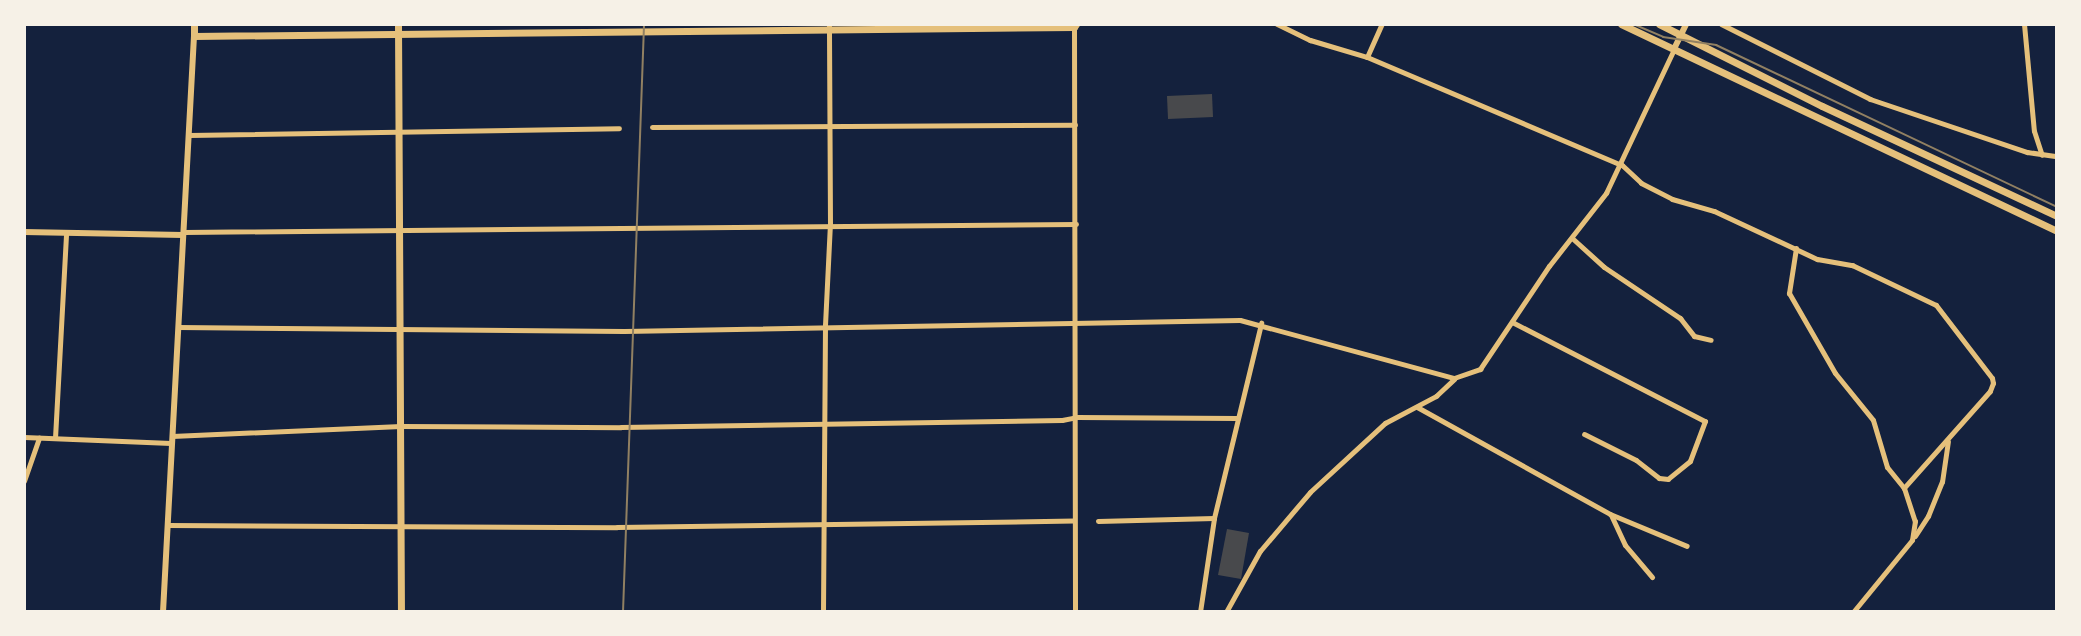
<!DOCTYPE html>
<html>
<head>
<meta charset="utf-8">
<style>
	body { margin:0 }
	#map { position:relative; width:2081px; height:636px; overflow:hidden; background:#14213d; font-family:"Golos Text",sans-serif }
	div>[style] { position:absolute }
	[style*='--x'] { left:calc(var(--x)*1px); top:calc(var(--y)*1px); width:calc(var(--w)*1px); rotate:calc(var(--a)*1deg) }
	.building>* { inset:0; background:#48494c }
	.minor>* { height:5px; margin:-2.5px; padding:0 2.5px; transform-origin:2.5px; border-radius:2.5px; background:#e5c07b }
	.tertiary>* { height:6px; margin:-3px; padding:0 3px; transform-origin:3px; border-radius:3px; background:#e5c07b }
	.secondary>* { height:7px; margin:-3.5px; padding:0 3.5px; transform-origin:3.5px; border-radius:3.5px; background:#e5c07b }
	.tram>* { height:2px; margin:-1px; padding:0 1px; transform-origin:1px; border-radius:1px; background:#918062 }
	span { translate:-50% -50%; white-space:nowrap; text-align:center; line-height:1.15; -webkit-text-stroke:8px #f6f1e7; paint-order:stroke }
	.frame { position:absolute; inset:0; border:26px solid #f6f1e7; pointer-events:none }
</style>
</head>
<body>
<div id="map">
	<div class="building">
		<i style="clip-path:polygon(1212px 94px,1213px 117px,1168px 119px,1167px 96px)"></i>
		<i style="clip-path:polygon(1227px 529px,1249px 533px,1241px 579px,1218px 575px)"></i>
	</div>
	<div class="minor">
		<i style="--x:1277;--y:24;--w:37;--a:26"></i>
		<i style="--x:1310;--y:40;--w:59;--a:16.6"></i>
		<i style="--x:1367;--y:57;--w:277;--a:23"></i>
		<i style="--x:1622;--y:165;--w:26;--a:43"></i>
		<i style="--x:1641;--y:183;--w:35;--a:27"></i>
		<i style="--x:1672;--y:199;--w:44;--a:15.9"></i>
		<i style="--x:1714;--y:211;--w:114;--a:25"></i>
		<i style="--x:1817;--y:259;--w:36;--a:10"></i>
		<i style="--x:1852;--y:265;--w:93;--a:25.5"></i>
		<i style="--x:1936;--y:305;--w:92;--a:52.5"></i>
		<i style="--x:1992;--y:378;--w:5;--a:79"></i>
		<i style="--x:1993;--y:383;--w:9;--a:111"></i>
		<i style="--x:1990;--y:391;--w:130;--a:131.6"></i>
		<i style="--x:1721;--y:24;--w:167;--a:26.7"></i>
		<i style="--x:1870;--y:99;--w:166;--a:18.7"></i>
		<i style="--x:2027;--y:152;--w:30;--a:8"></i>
		<i style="--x:2024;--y:24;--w:107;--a:84.7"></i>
		<i style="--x:2034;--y:131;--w:25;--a:72"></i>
		<i style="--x:1074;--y:27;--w:585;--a:89.9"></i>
		<i style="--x:1367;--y:57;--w:36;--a:-66"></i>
		<i style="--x:652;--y:127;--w:423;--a:-0.3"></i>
		<i style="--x:189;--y:135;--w:430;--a:-0.9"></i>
		<i style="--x:184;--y:232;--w:892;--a:-0.51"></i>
		<i style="--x:1572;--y:238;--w:43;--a:42.2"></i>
		<i style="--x:1604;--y:267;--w:92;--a:33.9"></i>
		<i style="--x:1680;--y:318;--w:23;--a:52"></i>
		<i style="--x:1694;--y:336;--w:17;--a:13"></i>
		<i style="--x:1796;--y:248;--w:46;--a:98.8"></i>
		<i style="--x:1789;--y:293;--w:92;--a:60.1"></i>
		<i style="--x:1835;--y:373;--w:60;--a:51"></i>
		<i style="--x:1873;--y:420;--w:49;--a:73.4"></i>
		<i style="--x:1887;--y:467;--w:27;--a:51"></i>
		<i style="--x:1904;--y:488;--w:35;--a:72"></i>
		<i style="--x:1915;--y:521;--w:19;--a:99"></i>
		<i style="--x:1912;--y:540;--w:93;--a:129.3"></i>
		<i style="--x:1512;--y:322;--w:217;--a:27.2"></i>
		<i style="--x:1705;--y:421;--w:43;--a:110.6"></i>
		<i style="--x:1690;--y:461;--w:28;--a:141"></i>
		<i style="--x:1668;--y:479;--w:9;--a:-174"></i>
		<i style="--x:1659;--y:478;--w:29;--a:-142"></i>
		<i style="--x:1636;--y:460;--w:58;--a:-153.4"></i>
		<i style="--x:178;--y:327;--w:446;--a:0.5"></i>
		<i style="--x:624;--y:331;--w:616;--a:-1.02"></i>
		<i style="--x:1240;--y:320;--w:222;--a:15.2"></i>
		<i style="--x:1454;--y:378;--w:28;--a:-19"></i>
		<i style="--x:1480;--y:369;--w:124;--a:-56.2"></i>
		<i style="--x:1549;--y:266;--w:93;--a:-52"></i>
		<i style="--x:1606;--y:193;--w:159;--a:-64.7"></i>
		<i style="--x:1417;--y:407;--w:221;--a:29"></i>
		<i style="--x:1610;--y:514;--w:83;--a:22.6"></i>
		<i style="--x:172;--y:436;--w:229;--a:-2.5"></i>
		<i style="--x:401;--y:426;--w:220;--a:0.3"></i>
		<i style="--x:621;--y:427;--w:441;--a:-0.9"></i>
		<i style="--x:1062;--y:420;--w:15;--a:-11"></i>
		<i style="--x:1077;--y:417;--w:160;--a:0.4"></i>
		<i style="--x:24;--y:437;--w:147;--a:2.3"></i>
		<i style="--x:55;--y:438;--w:205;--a:-86.9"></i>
		<i style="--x:24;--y:481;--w:46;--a:-70.8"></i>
		<i style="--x:1611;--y:515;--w:33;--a:65"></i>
		<i style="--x:1625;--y:545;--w:42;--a:49.8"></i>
		<i style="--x:1098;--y:521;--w:116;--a:-1.5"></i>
		<i style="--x:167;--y:525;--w:450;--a:0.3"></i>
		<i style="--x:617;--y:527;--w:457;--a:-0.8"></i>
		<i style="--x:1915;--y:536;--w:24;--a:-57"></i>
		<i style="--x:1928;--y:516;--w:37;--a:-68"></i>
		<i style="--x:1942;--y:482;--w:41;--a:-81.7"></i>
		<i style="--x:823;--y:612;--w:287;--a:-89.6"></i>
		<i style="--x:825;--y:325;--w:101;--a:-87.2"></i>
		<i style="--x:830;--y:224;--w:200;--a:-90.3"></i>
		<i style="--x:1200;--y:612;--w:95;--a:-81.5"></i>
		<i style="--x:1214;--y:518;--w:201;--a:-76.4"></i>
		<i style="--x:1226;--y:612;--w:70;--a:-60.9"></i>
		<i style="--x:1260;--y:551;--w:77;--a:-49.7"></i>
		<i style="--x:1310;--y:492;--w:102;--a:-42.6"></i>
		<i style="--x:1385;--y:423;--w:58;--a:-27.9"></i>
		<i style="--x:1436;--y:396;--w:25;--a:-43"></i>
	</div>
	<div class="tertiary">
		<i style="--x:1674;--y:49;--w:28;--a:-64"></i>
		<i style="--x:24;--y:232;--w:159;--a:1.1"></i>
		<i style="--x:163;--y:612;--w:577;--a:-86.92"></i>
	</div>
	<div class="secondary">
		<i style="--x:194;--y:24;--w:12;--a:90"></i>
		<i style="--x:194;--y:36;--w:880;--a:-0.59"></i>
		<i style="--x:1074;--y:27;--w:4;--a:-56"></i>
		<i style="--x:398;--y:24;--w:588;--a:89.71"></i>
		<i style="--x:1621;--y:24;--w:483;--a:25.4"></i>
		<i style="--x:1659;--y:24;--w:182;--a:26.7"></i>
		<i style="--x:1822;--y:106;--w:259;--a:25.1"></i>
	</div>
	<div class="tram">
		<i style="--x:1633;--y:24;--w:33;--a:23"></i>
		<i style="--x:1663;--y:37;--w:54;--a:8.6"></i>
		<i style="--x:1716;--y:45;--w:378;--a:25.4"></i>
		<i style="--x:623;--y:612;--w:588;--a:-87.95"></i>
	</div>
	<div class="frame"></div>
</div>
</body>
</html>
